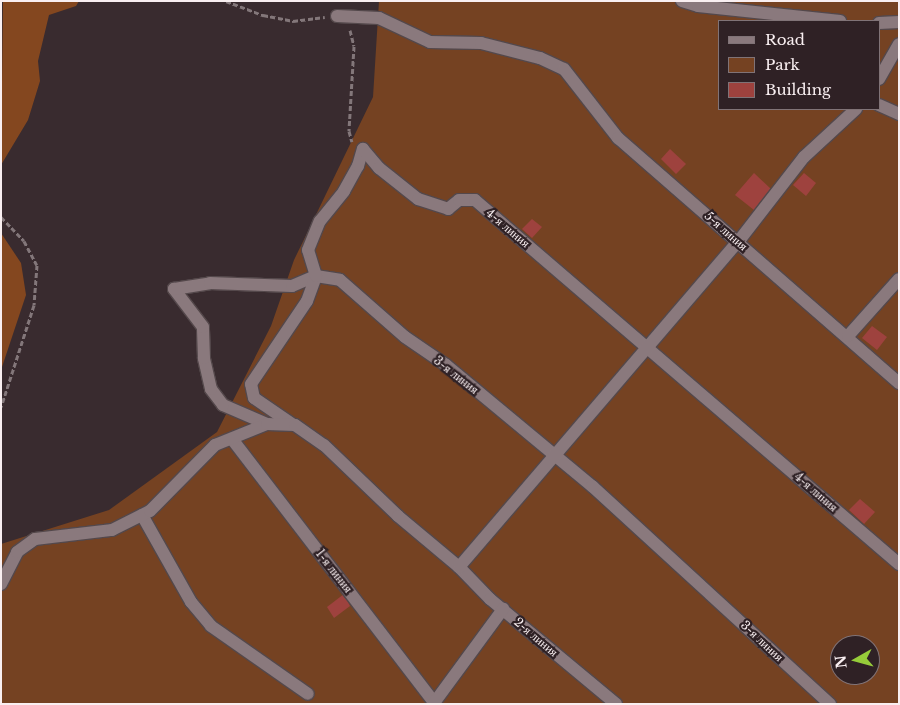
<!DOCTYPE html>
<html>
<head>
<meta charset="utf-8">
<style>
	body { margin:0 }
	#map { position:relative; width:900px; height:705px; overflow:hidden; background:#392b2f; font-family:"Libre Baskerville",serif }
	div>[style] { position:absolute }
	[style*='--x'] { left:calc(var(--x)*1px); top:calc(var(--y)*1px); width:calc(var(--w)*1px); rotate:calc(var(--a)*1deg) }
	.green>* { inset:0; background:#754222 }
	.forest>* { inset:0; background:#84471f }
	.building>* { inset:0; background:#9e423e }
	.path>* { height:3px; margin-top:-1.5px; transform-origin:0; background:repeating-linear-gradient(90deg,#83777a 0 5px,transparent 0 7.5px) }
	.roads { filter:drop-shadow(1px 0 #54484b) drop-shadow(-1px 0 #54484b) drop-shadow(0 1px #54484b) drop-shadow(0 -1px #54484b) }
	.minor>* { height:12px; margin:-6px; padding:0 6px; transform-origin:6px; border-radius:6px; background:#8a797d }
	span { translate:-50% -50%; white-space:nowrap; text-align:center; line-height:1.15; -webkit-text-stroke:4.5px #2f2125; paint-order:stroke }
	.street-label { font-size:12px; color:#f9eff1 }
	.frame { position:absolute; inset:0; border:2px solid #f9eff1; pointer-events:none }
	.legend { position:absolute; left:718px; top:20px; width:162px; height:90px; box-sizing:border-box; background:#2f2125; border:1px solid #807377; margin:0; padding:6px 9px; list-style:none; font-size:15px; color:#f9eff1 }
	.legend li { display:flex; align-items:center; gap:10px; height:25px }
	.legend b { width:25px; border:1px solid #807377 }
	.north { position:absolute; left:830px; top:635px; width:50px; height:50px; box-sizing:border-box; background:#2f2125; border:1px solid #807377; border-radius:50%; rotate:263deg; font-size:14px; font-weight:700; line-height:20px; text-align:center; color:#f9eff1 }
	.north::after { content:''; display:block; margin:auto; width:18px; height:22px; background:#96cc3a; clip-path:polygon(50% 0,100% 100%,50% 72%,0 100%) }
</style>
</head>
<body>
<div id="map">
	<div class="green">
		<i style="clip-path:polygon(evenodd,379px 1px,899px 1px,899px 704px,1px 704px,1px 544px,109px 510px,217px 432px,271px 326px,294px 260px,373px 97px,379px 1px,719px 21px,879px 21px,879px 109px,719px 109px,719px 21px,379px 1px,840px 645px,870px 645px,870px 675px,840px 675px,840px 645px)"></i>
	</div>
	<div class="forest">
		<i style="clip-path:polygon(3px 1px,79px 1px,76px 6px,49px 15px,38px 61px,40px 81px,28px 120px,1px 165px)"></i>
		<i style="clip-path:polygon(1px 233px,21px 263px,26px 295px,1px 370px)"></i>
	</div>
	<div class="building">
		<i style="clip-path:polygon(670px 149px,686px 164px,676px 174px,661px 159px)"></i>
		<i style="clip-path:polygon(754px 173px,771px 189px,754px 210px,735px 195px)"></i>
		<i style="clip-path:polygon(804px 173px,816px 183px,806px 196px,793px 185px)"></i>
		<i style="clip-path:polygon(532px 219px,542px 227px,532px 238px,522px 229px)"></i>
		<i style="clip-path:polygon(872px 326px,887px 337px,877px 350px,862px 338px)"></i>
		<i style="clip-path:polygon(860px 499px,875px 512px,864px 524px,849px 510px)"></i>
		<i style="clip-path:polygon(344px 594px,350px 606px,334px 618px,327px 607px)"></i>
	</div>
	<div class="path">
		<i style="--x:226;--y:1;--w:40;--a:21"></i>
		<i style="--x:263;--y:15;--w:31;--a:11"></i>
		<i style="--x:293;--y:21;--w:32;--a:-7"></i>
		<i style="--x:350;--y:30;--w:16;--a:76"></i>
		<i style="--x:354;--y:46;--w:85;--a:93.4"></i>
		<i style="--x:349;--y:131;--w:11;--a:75"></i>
		<i style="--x:1;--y:217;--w:33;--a:46"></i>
		<i style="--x:24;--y:241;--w:27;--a:62"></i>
		<i style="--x:37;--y:265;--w:40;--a:94.3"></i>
		<i style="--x:34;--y:305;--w:107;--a:107.9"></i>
	</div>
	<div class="roads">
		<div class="minor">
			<i style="--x:682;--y:1;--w:17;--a:17"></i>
			<i style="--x:698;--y:6;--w:143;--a:6"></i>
			<i style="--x:337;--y:16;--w:42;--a:2.7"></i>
			<i style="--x:379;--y:18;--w:56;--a:25.2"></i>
			<i style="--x:430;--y:42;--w:51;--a:1.1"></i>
			<i style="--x:481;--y:43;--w:61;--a:14.3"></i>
			<i style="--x:540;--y:58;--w:26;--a:25"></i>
			<i style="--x:564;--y:69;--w:88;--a:52"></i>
			<i style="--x:618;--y:138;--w:373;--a:41.1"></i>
			<i style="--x:879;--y:23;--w:20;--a:-3"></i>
			<i style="--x:879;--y:79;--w:40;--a:-60.3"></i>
			<i style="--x:879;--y:105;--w:22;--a:24"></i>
			<i style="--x:848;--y:336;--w:76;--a:-48.2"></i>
			<i style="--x:267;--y:424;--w:48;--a:-156.6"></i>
			<i style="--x:223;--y:405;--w:20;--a:-127"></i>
			<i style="--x:211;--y:389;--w:32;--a:-103"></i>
			<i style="--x:204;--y:358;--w:31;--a:-92"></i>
			<i style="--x:203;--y:327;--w:48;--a:-127.3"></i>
			<i style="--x:174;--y:289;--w:36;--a:-9"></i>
			<i style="--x:210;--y:283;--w:82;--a:2.1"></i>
			<i style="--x:292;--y:286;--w:26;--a:-23"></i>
			<i style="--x:316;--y:276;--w:24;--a:9"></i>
			<i style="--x:340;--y:280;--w:86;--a:41.2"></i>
			<i style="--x:405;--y:337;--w:50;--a:34.3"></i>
			<i style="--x:446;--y:365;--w:190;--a:39.7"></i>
			<i style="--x:592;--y:486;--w:323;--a:42.5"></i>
			<i style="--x:292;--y:424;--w:46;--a:-145.6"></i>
			<i style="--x:254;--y:398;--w:14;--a:-102"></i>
			<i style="--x:251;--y:384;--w:100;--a:-56"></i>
			<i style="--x:307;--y:301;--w:27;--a:-70"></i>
			<i style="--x:316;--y:276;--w:27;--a:-107"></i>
			<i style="--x:308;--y:250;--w:31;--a:-68"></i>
			<i style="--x:320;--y:221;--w:38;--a:-51"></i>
			<i style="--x:344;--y:191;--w:29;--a:-61"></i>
			<i style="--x:358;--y:166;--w:18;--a:-74"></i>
			<i style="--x:363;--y:149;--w:25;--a:50"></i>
			<i style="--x:379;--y:168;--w:50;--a:38.5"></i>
			<i style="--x:418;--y:199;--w:32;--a:18"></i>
			<i style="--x:448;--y:209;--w:14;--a:-39"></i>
			<i style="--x:459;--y:200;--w:16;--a:0"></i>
			<i style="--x:475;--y:200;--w:559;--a:40.65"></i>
			<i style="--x:232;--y:439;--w:334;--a:52.5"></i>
			<i style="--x:142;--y:515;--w:100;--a:60.6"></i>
			<i style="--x:191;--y:602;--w:31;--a:50"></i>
			<i style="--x:211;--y:626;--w:118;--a:35"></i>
			<i style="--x:459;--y:567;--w:45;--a:45.9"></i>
			<i style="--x:490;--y:599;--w:164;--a:39.8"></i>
			<i style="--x:1;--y:584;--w:36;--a:-63"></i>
			<i style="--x:17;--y:552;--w:22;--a:-36"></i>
			<i style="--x:35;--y:539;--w:78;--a:-6.7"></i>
			<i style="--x:112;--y:530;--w:42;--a:-26.6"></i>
			<i style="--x:150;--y:511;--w:93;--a:-45.4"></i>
			<i style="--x:215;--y:445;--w:56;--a:-22"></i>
			<i style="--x:267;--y:424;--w:28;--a:2"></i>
			<i style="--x:295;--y:425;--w:35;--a:35"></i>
			<i style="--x:324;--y:445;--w:103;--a:43.8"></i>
			<i style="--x:398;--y:516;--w:80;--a:39.9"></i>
			<i style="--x:459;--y:567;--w:428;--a:-49.4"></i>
			<i style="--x:738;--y:242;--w:108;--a:-52.2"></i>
			<i style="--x:804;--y:157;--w:71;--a:-42.7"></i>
			<i style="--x:434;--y:703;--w:117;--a:-53.7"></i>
		</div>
	</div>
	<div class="street-label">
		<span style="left:508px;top:228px;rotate:40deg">4-я линия</span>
		<span style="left:726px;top:231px;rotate:41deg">5-я линия</span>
		<span style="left:456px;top:375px;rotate:38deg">3-я линия</span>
		<span style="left:816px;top:492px;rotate:41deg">4-я линия</span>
		<span style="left:334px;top:571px;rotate:52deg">1-я линия</span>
		<span style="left:536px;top:637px;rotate:40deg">2-я линия</span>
		<span style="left:762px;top:641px;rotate:43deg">3-я линия</span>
	</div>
	<div class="frame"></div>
	<ul class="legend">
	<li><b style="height:6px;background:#8a797d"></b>Road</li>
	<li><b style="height:14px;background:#754222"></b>Park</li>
	<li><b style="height:14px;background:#9e423e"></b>Building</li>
	</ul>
	<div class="north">N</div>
</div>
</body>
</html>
